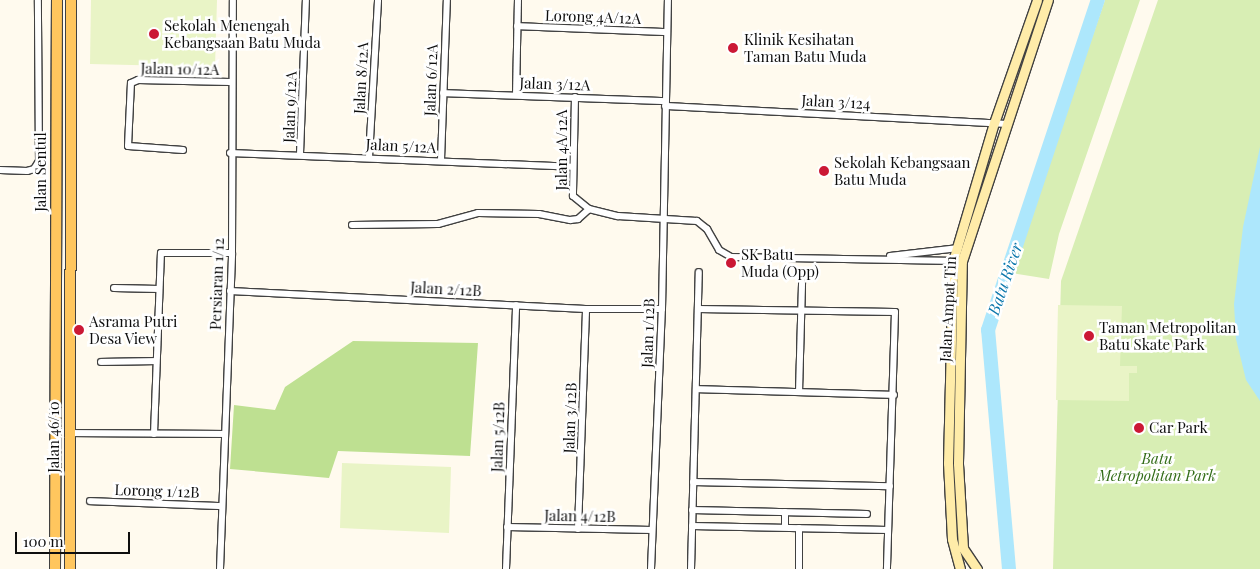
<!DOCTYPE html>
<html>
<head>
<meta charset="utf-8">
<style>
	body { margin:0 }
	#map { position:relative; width:1260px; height:569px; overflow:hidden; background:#fffaee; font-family:"Playfair Display",serif }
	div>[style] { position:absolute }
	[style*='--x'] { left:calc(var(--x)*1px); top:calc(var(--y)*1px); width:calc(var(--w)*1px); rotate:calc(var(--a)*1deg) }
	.green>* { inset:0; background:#d8eeb4 }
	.forest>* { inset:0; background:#bee091 }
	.pitch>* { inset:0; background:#e9f4c6 }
	.water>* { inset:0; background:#ade7fc }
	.river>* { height:14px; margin:-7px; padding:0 7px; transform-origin:7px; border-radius:7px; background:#ade7fc }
	.roads { filter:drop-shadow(1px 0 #414141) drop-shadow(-1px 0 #414141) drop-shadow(0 1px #414141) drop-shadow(0 -1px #414141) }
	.street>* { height:6px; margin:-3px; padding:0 3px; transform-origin:3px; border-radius:3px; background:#fff }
	.secondary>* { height:9px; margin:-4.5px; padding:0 4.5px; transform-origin:4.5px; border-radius:4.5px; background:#ffeca9 }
	.primary>* { height:10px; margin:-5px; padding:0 5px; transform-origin:5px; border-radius:5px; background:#ffc65e }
	.dots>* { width:14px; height:14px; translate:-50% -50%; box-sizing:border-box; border:2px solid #fff; border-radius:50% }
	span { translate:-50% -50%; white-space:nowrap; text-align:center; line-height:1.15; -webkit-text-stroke:5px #fff; paint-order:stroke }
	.street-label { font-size:15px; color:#0e0e0e }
	.poi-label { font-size:15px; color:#0e0e0e }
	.left { translate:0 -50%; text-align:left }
	.park-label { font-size:15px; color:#326c17; font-style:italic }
	.water-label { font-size:16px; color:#0b77ab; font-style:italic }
	.scale { position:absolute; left:15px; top:532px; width:115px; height:22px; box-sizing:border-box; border:2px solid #0e0e0e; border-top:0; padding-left:6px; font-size:15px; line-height:18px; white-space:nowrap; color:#0e0e0e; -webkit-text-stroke:4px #fff; paint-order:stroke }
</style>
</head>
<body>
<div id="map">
	<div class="green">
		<i style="clip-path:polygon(1105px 0,1140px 0,1059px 234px,1049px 279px,1011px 273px)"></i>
		<i style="clip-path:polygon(1158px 0,1260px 0,1260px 569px,1053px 569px,1061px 281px)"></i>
	</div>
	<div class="forest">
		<i style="clip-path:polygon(353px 341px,478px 343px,470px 456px,338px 451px,329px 478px,230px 469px,234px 405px,275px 410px,285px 387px)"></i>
	</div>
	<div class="pitch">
		<i style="clip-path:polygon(91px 0,217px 0,215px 67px,90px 64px)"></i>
		<i style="clip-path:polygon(1058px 305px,1122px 306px,1120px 366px,1137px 366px,1137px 373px,1129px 373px,1129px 401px,1056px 400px)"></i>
		<i style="clip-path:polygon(342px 463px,451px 467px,449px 533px,340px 528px)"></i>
	</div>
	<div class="water">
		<i style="clip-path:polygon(1260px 147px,1260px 401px,1246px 380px,1236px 339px,1234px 304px,1243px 227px)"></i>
	</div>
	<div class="river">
		<i style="--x:1009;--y:569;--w:240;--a:-95"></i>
		<i style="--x:988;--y:330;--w:348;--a:-71.6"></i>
	</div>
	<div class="roads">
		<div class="street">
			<i style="--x:517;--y:26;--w:150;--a:2.3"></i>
			<i style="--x:443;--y:93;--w:222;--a:2.1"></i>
			<i style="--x:516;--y:95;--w:95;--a:-88.8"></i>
			<i style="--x:575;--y:97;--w:99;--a:91.2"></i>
			<i style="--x:573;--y:196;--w:21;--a:39"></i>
			<i style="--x:589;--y:209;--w:30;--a:14"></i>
			<i style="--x:618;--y:216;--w:79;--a:3.6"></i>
			<i style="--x:697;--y:221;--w:13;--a:39"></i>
			<i style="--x:707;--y:229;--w:24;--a:60"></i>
			<i style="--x:719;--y:250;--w:14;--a:30"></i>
			<i style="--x:731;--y:257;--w:226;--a:1"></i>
			<i style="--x:665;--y:106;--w:340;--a:3"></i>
			<i style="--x:183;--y:150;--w:55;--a:-175.8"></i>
			<i style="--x:128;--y:146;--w:63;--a:-87.3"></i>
			<i style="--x:131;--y:83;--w:8;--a:-23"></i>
			<i style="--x:138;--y:80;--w:92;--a:1.2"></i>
			<i style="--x:230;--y:153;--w:342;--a:2.3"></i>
			<i style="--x:300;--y:154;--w:154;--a:-87.8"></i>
			<i style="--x:369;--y:157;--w:157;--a:-86.7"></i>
			<i style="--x:441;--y:160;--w:160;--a:-87.9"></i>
			<i style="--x:0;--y:170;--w:27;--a:2"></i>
			<i style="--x:27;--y:171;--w:7;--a:-16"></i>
			<i style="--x:34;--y:169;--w:9;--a:-58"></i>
			<i style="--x:39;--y:161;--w:161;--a:-90.4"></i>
			<i style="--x:352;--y:225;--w:86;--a:-0.7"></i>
			<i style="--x:438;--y:224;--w:41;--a:-15.4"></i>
			<i style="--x:478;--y:213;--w:61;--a:0.9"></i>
			<i style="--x:539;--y:214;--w:32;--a:11"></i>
			<i style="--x:570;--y:220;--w:8;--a:-7"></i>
			<i style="--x:578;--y:219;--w:15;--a:-42"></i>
			<i style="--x:890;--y:256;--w:69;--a:-6.6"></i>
			<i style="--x:114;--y:288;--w:45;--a:1.3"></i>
			<i style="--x:230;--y:291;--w:356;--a:2.9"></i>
			<i style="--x:586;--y:309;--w:76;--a:0"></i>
			<i style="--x:698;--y:309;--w:197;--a:0.9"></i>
			<i style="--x:895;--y:312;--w:257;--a:91.8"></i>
			<i style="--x:101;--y:362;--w:55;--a:-1"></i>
			<i style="--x:696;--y:389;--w:198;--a:1.7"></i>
			<i style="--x:799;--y:392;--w:109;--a:-88.4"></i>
			<i style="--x:69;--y:433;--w:155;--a:0.4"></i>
			<i style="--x:154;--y:434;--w:181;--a:-87.8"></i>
			<i style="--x:161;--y:253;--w:71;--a:0"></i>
			<i style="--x:693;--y:482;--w:197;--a:1.2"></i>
			<i style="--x:90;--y:501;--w:132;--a:2.2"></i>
			<i style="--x:692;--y:510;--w:175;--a:1.3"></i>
			<i style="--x:692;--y:526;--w:196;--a:1.2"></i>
			<i style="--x:507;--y:527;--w:145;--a:1.2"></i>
			<i style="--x:785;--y:527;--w:15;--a:-90"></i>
			<i style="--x:799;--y:528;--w:41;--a:90"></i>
			<i style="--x:578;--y:529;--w:220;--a:-87.9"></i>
			<i style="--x:220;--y:569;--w:316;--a:-87.8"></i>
			<i style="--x:232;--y:253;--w:253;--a:-89.8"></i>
			<i style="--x:506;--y:569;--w:264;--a:-87.8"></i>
			<i style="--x:651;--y:569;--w:260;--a:-87.6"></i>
			<i style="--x:662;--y:309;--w:309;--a:-88.9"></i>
			<i style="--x:691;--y:569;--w:297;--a:-88.5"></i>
		</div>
		<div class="secondary">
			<i style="--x:960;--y:569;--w:31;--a:-105"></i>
			<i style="--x:952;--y:539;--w:76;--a:-93"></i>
			<i style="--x:948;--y:463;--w:202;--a:-88.6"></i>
			<i style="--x:953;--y:261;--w:144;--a:-73.5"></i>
			<i style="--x:994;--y:123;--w:130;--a:-70.7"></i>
			<i style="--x:977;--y:569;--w:25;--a:-124"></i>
			<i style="--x:963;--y:548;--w:85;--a:-93.4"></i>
			<i style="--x:958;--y:463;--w:202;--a:-88.9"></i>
			<i style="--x:962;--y:261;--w:275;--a:-71.8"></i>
		</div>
		<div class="primary">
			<i style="--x:55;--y:569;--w:569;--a:-89.8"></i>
			<i style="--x:70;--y:569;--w:569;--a:-89.9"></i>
		</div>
	</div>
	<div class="dots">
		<i style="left:154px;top:34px;background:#cb1835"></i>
		<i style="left:733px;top:48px;background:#cb1835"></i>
		<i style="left:824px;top:171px;background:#cb1835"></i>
		<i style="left:731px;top:263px;background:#cb1835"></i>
		<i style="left:79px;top:330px;background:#cb1835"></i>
		<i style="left:1089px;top:336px;background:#cb1835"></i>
		<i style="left:1139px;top:428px;background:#cb1835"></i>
	</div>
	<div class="street-label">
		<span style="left:593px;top:17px;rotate:2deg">Lorong 4A/12A</span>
		<span style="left:180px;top:69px;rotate:1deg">Jalan 10/12A</span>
		<span style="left:361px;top:78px;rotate:-87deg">Jalan 8/12A</span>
		<span style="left:431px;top:80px;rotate:-88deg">Jalan 6/12A</span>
		<span style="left:555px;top:84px;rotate:2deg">Jalan 3/12A</span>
		<span style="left:836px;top:102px;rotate:3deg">Jalan 3/124</span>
		<span style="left:290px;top:107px;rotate:-88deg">Jalan 9/12A</span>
		<span style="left:401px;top:146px;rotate:3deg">Jalan 5/12A</span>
		<span style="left:562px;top:150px;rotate:-90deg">Jalan 4A/12A</span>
		<span style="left:41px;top:172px;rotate:-90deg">Jalan Sentul</span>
		<span style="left:217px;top:284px;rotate:-88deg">Persiaran 1/12</span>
		<span style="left:446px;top:289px;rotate:3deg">Jalan 2/12B</span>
		<span style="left:948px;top:309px;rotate:-87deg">Jalan Ampat Tin</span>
		<span style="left:648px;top:333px;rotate:-88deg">Jalan 1/12B</span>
		<span style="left:570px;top:418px;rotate:-88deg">Jalan 3/12B</span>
		<span style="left:54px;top:437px;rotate:-90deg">Jalan 46/10</span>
		<span style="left:498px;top:437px;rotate:-88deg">Jalan 5/12B</span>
		<span style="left:157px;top:491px;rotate:2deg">Lorong 1/12B</span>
		<span style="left:580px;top:516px;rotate:1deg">Jalan 4/12B</span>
	</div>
	<div class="poi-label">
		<span class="left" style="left:164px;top:34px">Sekolah Menengah<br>Kebangsaan Batu Muda</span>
		<span class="left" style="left:744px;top:48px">Klinik Kesihatan<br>Taman Batu Muda</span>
		<span class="left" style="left:834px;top:171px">Sekolah Kebangsaan<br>Batu Muda</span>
		<span class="left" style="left:741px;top:263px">SK Batu<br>Muda (Opp)</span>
		<span class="left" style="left:89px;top:330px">Asrama Putri<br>Desa View</span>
		<span class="left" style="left:1099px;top:336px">Taman Metropolitan<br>Batu Skate Park</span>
		<span class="left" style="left:1149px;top:428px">Car Park</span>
	</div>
	<div class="park-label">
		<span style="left:1157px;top:467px">Batu<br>Metropolitan Park</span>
	</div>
	<div class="water-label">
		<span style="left:1005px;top:279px;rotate:-71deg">Batu River</span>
	</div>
	<div class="scale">100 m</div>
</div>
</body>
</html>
